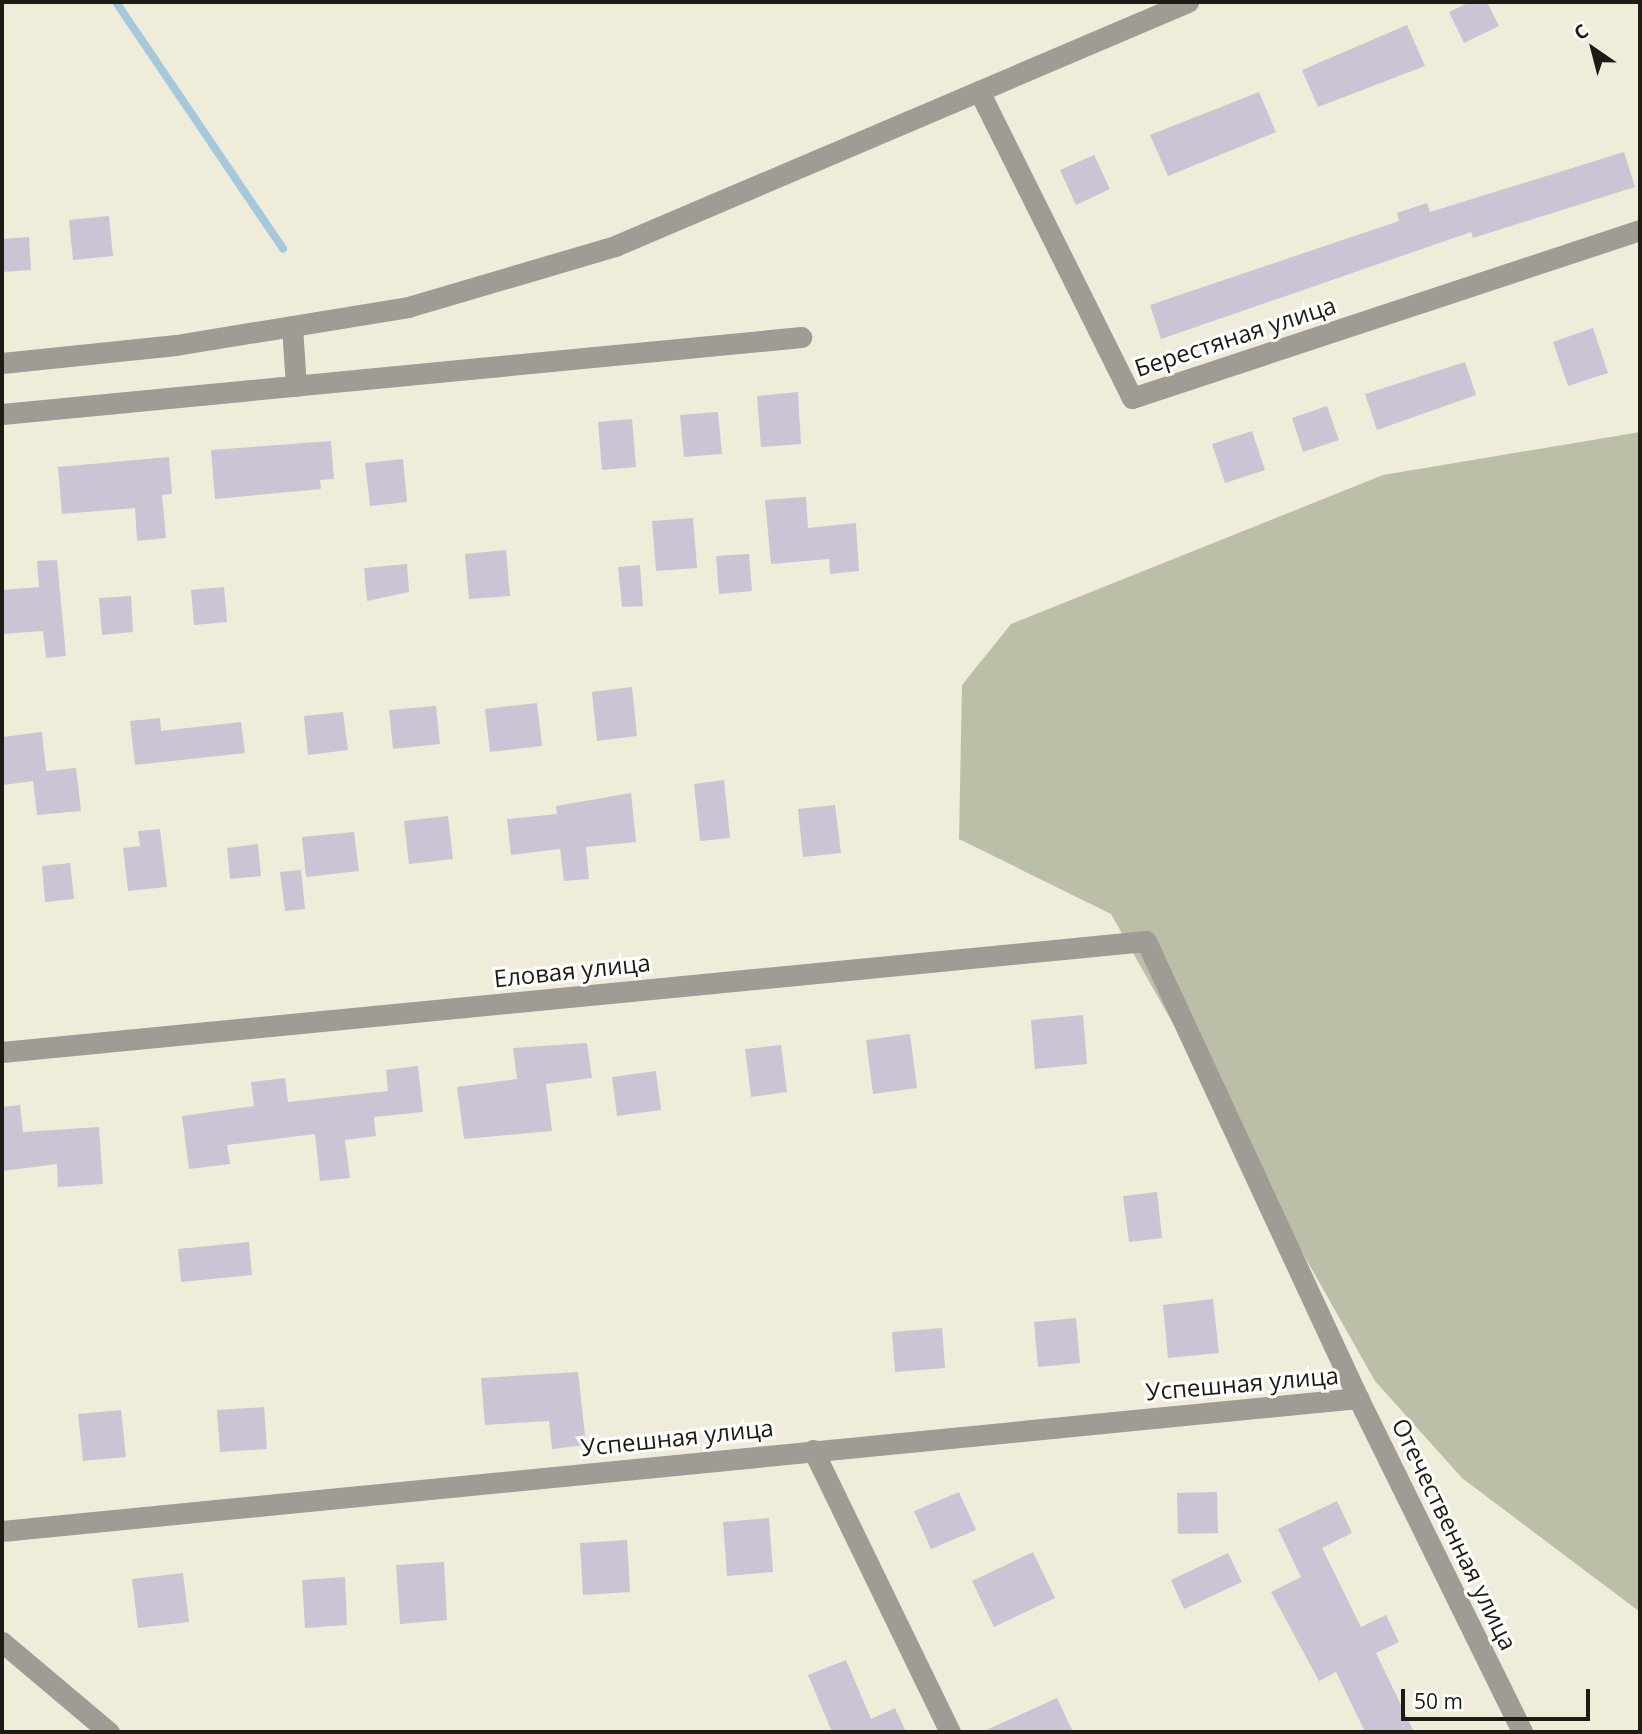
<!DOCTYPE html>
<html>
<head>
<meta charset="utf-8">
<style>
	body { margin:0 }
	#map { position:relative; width:1642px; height:1734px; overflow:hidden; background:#f0ecda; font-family:"Open Sans",sans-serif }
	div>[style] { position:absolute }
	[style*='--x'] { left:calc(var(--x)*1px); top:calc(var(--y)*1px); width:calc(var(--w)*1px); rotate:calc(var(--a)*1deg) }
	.green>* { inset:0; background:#bcbfa8 }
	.stream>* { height:8px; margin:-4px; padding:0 4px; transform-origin:4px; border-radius:4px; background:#a5c8dd }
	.building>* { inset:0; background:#cbc4d5 }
	.minor>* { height:21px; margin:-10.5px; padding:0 10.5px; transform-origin:10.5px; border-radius:10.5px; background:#a19b95 }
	span { translate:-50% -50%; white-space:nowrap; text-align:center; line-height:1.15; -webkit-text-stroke:6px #fff; paint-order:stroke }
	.street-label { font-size:24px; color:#1c1b14 }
	.frame { position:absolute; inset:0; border:4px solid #1c1b14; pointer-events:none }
	.north { position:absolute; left:1558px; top:14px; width:70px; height:70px; -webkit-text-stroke:5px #fff; paint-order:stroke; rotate:325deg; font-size:19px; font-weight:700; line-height:28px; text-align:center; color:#1c1b14 }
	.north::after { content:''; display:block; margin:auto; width:24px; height:32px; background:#1c1b14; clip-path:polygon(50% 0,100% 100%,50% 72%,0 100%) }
	.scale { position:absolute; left:1401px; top:1689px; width:189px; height:32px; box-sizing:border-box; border:4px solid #1c1b14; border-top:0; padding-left:9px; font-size:21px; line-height:24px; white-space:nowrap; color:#1c1b14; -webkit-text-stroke:5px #fff; paint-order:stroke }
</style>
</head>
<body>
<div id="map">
	<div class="green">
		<i style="clip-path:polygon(1640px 432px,1640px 1612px,1462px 1478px,1375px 1381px,1111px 914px,959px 839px,962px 685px,1011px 624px,1383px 475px)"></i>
	</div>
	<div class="stream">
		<i style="--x:116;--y:2;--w:298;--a:55.9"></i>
	</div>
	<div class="building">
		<i style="clip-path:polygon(1470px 2px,1487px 2px,1499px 26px,1464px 43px,1449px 12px)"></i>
		<i style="clip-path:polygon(1407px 25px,1425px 66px,1318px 107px,1302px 70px)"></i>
		<i style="clip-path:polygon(1259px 92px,1276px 132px,1168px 176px,1150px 135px)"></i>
		<i style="clip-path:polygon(1624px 152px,1635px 187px,1473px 238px,1471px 232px,1161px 339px,1150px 305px,1399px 221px,1397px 213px,1427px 203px,1430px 212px)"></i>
		<i style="clip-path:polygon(1094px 155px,1110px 189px,1076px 205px,1060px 170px)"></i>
		<i style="clip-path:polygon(109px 216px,113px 256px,73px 260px,69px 220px)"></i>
		<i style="clip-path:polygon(29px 237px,31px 270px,2px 272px,2px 239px)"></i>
		<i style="clip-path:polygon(1593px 328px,1608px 373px,1568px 386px,1553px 342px)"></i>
		<i style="clip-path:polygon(1465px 362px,1476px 395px,1377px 430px,1365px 394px)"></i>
		<i style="clip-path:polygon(798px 392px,801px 444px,761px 447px,757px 396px)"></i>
		<i style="clip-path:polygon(1327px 406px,1339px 440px,1303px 452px,1292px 418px)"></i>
		<i style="clip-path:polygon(718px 412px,722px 454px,684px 457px,680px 415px)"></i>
		<i style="clip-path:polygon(632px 419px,636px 467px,602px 470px,598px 422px)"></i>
		<i style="clip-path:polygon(1252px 431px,1265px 470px,1225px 483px,1212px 444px)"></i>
		<i style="clip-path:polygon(331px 441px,334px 479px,320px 480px,321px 489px,215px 499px,211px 450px)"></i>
		<i style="clip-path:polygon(169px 457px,172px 494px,162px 495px,166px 538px,137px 541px,135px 508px,62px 514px,58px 467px)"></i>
		<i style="clip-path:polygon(403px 459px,407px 502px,370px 506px,365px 463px)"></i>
		<i style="clip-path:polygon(806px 497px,808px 528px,856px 523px,859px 571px,830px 574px,829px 559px,771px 564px,765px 500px)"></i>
		<i style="clip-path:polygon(693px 518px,697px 568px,656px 571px,652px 521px)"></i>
		<i style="clip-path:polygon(506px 550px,510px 596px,469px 599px,465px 554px)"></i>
		<i style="clip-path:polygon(749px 554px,752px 591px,719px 594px,716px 556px)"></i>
		<i style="clip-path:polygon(57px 560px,66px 656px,46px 658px,43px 631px,2px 634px,2px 590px,39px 587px,37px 561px)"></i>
		<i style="clip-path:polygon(407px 564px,409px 592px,367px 601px,364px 568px)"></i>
		<i style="clip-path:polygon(640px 565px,643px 606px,622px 607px,618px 567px)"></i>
		<i style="clip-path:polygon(224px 587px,227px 622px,194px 625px,191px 590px)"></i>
		<i style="clip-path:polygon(131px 596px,133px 632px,102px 635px,99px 598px)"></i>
		<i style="clip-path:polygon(632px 687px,637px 736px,597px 741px,592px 692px)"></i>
		<i style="clip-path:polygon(537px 703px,542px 746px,490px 752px,485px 709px)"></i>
		<i style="clip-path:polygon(436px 706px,440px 744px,393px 749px,389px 710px)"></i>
		<i style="clip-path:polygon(343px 712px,348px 750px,308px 755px,304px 716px)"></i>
		<i style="clip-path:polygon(160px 718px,161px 731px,241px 722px,245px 753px,135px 765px,130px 721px)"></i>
		<i style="clip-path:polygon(42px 732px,46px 771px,76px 768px,81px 811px,37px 815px,33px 781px,3px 785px,2px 737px)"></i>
		<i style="clip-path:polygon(724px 780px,730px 838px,700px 841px,694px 784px)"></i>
		<i style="clip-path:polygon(631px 793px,636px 842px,586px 847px,589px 879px,564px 881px,560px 849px,511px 855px,507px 819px,557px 814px,556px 806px)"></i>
		<i style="clip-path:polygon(835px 805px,841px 853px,803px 857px,798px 809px)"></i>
		<i style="clip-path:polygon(448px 816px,453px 859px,409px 864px,404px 821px)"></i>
		<i style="clip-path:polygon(160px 829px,167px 887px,128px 891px,123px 848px,140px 846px,138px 831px)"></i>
		<i style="clip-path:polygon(354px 832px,359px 871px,306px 877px,302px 837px)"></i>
		<i style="clip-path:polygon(258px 844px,261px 876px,230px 879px,227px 848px)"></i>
		<i style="clip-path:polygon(70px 863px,74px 899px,45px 902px,42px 866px)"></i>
		<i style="clip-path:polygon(301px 870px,305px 909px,285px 911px,280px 872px)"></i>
		<i style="clip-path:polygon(1083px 1015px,1087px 1064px,1035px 1069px,1031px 1020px)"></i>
		<i style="clip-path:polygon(910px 1034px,917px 1088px,873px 1094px,866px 1040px)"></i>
		<i style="clip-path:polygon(587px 1043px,592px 1078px,546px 1084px,552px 1131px,464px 1139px,457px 1087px,517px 1079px,513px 1048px)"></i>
		<i style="clip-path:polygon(781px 1045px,787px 1092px,751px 1097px,745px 1049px)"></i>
		<i style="clip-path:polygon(418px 1066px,423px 1112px,374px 1117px,376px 1136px,345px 1140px,350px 1178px,320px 1181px,315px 1134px,227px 1145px,230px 1164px,189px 1169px,182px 1116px,254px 1106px,251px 1082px,285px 1078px,288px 1102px,388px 1091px,386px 1070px)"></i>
		<i style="clip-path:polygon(656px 1071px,661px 1110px,617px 1116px,612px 1077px)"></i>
		<i style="clip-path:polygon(20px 1105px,23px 1132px,99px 1127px,103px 1184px,58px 1187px,57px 1164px,2px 1171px,2px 1107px)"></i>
		<i style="clip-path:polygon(1157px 1192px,1162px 1238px,1129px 1242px,1123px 1196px)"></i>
		<i style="clip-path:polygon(249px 1242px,252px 1275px,181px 1282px,178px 1249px)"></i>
		<i style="clip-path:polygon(1213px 1299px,1219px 1353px,1168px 1358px,1163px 1305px)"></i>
		<i style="clip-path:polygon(1076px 1318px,1080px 1363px,1038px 1367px,1034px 1322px)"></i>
		<i style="clip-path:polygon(942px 1328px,945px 1368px,895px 1372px,892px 1332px)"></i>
		<i style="clip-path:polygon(578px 1372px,586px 1445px,552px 1449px,549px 1421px,485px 1425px,481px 1378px)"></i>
		<i style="clip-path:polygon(264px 1407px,267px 1449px,220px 1452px,217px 1410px)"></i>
		<i style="clip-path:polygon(121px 1410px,126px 1457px,83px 1461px,78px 1414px)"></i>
		<i style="clip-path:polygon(959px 1492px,976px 1530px,931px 1549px,914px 1511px)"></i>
		<i style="clip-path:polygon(1217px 1492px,1218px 1533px,1178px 1534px,1177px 1493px)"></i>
		<i style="clip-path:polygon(1337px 1501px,1352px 1533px,1322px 1548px,1361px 1627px,1386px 1615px,1399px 1642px,1376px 1653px,1414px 1732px,1365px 1732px,1336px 1672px,1319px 1681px,1271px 1592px,1301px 1577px,1278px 1529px)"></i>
		<i style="clip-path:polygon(769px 1518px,773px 1572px,727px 1576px,723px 1522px)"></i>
		<i style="clip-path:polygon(627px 1540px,630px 1592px,583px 1595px,580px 1543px)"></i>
		<i style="clip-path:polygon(1033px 1552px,1055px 1598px,994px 1627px,972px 1581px)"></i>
		<i style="clip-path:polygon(1228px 1553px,1242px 1582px,1184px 1609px,1171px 1580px)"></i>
		<i style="clip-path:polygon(444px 1562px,447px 1620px,400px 1624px,396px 1565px)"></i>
		<i style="clip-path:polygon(183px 1573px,189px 1622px,138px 1628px,132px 1579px)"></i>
		<i style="clip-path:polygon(345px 1577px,347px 1625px,305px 1628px,302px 1580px)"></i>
		<i style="clip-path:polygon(846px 1660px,871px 1719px,895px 1708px,906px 1732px,832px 1732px,808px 1675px)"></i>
		<i style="clip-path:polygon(1057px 1698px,1073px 1732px,982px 1732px)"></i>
	</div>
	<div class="minor">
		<i style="--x:979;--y:91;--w:343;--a:63.5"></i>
		<i style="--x:1132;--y:398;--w:535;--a:-18.3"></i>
		<i style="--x:292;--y:326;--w:60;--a:86.2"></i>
		<i style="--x:2;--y:363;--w:175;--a:-5.9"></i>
		<i style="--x:176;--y:345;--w:235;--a:-9.3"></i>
		<i style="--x:408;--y:307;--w:216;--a:-16.4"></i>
		<i style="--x:615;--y:246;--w:623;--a:-23.07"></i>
		<i style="--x:2;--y:414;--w:803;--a:-5.5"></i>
		<i style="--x:2;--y:1052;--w:1149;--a:-5.54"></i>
		<i style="--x:1146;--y:941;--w:504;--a:65.11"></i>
		<i style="--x:1358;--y:1398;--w:372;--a:63.8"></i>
		<i style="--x:813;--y:1450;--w:314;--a:64.1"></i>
		<i style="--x:2;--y:1531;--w:1363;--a:-5.6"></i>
		<i style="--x:2;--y:1642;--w:140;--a:40.1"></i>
	</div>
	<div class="street-label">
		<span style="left:1235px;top:336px;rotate:-18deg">Берестяная улица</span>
		<span style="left:572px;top:970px;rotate:-6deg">Еловая улица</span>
		<span style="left:1242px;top:1383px;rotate:-5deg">Успешная улица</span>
		<span style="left:677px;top:1437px;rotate:-6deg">Успешная улица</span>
		<span style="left:1455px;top:1534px;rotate:64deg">Отечественная улица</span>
	</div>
	<div class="frame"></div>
	<div class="north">С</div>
	<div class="scale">50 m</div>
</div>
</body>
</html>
